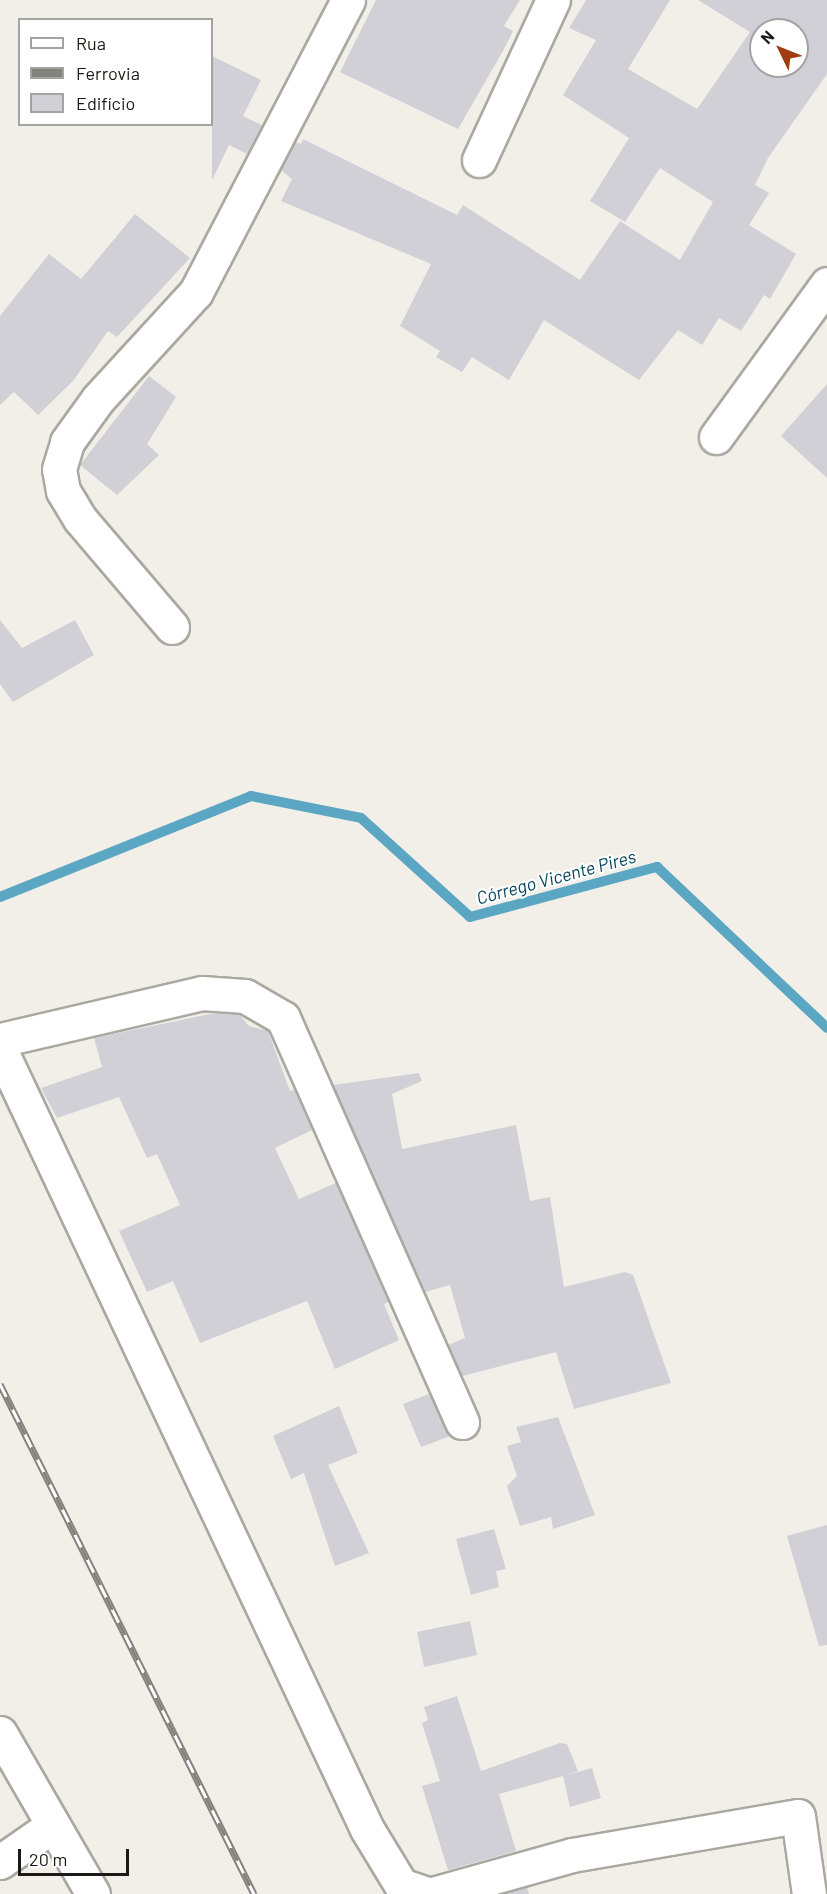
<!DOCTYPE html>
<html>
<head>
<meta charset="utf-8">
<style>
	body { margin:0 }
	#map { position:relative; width:827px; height:1894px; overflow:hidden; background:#f2efe8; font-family:Barlow,sans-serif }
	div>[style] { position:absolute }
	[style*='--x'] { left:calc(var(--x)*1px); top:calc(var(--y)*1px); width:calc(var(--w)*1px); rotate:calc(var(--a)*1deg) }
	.stream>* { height:10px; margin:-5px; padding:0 5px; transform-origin:5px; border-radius:5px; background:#5ba6c2 }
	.building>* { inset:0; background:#d1d0d7 }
	.roads { filter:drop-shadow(2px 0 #aaa8a1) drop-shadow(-2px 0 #aaa8a1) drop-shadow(0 2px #aaa8a1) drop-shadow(0 -2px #aaa8a1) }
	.street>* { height:33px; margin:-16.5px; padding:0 16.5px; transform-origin:16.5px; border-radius:16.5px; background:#fff }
	.rail>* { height:7px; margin-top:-3.5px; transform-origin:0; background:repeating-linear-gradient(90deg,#fff 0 14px,#84827d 0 28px); box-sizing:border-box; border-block:2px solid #84827d }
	span { translate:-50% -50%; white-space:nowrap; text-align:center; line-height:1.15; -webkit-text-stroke:4.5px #fff; paint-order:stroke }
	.water-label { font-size:18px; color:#004458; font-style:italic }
	.legend { position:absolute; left:18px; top:18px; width:195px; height:108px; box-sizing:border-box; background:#fff; border:2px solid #a3a3a2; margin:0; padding:8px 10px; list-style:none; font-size:18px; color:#1a1917 }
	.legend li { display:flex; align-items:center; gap:12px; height:30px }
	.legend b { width:30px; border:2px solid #a3a3a2 }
	.north { position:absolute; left:749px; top:18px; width:60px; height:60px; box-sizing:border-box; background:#fff; border:2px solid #a3a3a2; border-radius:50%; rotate:313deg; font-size:16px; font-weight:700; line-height:24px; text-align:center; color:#1a1917 }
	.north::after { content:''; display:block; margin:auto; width:21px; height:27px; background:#a23d11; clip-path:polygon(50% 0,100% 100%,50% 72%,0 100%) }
	.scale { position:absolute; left:18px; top:1849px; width:111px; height:27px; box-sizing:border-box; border:3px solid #1a1917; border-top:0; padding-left:8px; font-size:18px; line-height:21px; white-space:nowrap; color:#1a1917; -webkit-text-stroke:4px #fff; paint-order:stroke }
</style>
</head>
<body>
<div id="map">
	<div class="stream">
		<i style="--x:0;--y:897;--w:271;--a:-21.9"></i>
		<i style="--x:251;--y:796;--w:112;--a:11.3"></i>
		<i style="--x:361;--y:818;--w:147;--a:42.2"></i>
		<i style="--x:470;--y:917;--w:194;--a:-15"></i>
		<i style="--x:657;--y:867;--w:234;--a:43.4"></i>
	</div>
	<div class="building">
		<i style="clip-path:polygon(376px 0,520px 0,504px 26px,513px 31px,504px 49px,458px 129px,340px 72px)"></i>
		<i style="clip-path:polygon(evenodd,586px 0,670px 0,628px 69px,697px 109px,750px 32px,698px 0,827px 0,827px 74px,768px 158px,755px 185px,769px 193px,749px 225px,796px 254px,770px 299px,764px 295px,741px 331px,719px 318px,702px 345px,678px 330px,639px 380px,544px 320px,509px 380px,472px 357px,462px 372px,436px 357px,440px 351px,400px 326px,431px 264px,281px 201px,292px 179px,281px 170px,295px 142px,301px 144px,303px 139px,457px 215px,463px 205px,580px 280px,620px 221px,680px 260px,713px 202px,660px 168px,625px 222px,590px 201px,629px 138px,563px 95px,596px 40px,569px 28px,586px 0,761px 30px,797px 30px,797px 66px,761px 66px,761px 30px)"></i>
		<i style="clip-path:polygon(212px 56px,261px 80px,243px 116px,262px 125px,247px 154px,229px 145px,212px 180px)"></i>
		<i style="clip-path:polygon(135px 214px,190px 258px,117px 337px,108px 331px,73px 381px,38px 415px,14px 392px,0 405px,0 316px,49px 254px,81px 279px)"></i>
		<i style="clip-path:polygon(149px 376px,176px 397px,147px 444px,159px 455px,117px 495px,80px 465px)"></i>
		<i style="clip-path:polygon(827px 384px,827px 478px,781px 436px)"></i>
		<i style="clip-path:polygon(0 620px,22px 648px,75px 620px,94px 655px,13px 702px,0 684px)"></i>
		<i style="clip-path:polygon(215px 1013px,239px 1014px,249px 1026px,268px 1031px,290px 1091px,294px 1090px,312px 1130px,275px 1148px,299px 1199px,336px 1183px,389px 1302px,384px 1304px,399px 1340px,335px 1369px,307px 1301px,200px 1343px,173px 1281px,147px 1292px,119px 1231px,180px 1205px,157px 1154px,147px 1158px,119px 1097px,57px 1118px,41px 1088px,102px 1067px,94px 1038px)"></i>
		<i style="clip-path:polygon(419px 1073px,422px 1081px,392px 1094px,402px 1149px,516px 1125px,530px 1201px,550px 1197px,564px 1287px,625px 1272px,633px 1275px,671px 1383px,574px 1409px,556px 1352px,462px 1376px,448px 1345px,465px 1338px,450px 1285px,425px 1292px,333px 1085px)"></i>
		<i style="clip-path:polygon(429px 1394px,450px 1436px,421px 1447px,403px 1404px)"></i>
		<i style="clip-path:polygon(339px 1406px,358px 1453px,328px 1465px,369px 1553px,335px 1566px,304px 1473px,291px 1479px,273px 1436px)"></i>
		<i style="clip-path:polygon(558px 1417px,595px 1515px,553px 1529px,551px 1517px,520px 1526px,507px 1486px,517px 1476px,507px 1446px,521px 1442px,516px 1427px)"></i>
		<i style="clip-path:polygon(827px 1525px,827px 1645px,819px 1646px,787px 1536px)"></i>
		<i style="clip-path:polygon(494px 1529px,506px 1569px,496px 1571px,499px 1587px,471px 1595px,456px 1539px)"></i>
		<i style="clip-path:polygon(470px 1621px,477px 1655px,424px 1667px,417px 1632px)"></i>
		<i style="clip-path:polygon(457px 1696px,481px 1771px,560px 1743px,567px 1744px,578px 1771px,563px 1776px,592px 1768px,601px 1798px,570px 1807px,563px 1776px,499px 1794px,516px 1851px,448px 1870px,422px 1786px,440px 1781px,422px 1723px,428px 1720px,424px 1707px)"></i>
		<i style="clip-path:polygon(527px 1887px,529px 1894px,502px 1894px)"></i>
	</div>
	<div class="roads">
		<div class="street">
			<i style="--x:479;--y:160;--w:176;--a:-65.2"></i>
			<i style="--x:716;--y:437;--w:189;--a:-54"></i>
			<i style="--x:172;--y:627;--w:142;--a:-130.4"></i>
			<i style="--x:80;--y:519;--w:33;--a:-121"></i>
			<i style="--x:63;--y:491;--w:22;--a:-100"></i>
			<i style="--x:59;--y:469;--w:28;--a:-73"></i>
			<i style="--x:67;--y:442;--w:53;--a:-54.2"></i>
			<i style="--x:98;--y:399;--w:145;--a:-47.5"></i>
			<i style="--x:196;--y:292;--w:329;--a:-62.5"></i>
			<i style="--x:0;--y:1040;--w:207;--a:-13.1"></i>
			<i style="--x:202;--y:993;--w:43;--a:4"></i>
			<i style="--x:245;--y:996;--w:44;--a:30.1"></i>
			<i style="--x:283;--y:1018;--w:442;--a:66.1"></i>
			<i style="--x:0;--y:1049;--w:862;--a:64.8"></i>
			<i style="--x:367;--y:1829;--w:66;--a:58.7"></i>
			<i style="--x:401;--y:1885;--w:28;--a:19"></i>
			<i style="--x:0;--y:1733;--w:186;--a:60"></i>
			<i style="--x:0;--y:1862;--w:63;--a:-34.7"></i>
			<i style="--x:433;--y:1894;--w:144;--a:-15.7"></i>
			<i style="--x:572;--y:1855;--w:229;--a:-9.8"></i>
			<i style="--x:798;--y:1816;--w:79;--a:82"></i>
		</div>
	</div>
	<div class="rail">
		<i style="--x:0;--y:1384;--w:570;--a:63.52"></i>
	</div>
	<div class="water-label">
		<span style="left:556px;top:877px;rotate:-15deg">Córrego Vicente Pires</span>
	</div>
	<ul class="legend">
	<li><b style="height:8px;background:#fff"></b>Rua</li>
	<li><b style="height:8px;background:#84827d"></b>Ferrovia</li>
	<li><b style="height:16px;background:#d1d0d7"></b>Edifício</li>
	</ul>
	<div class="north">N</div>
	<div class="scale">20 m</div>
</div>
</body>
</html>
